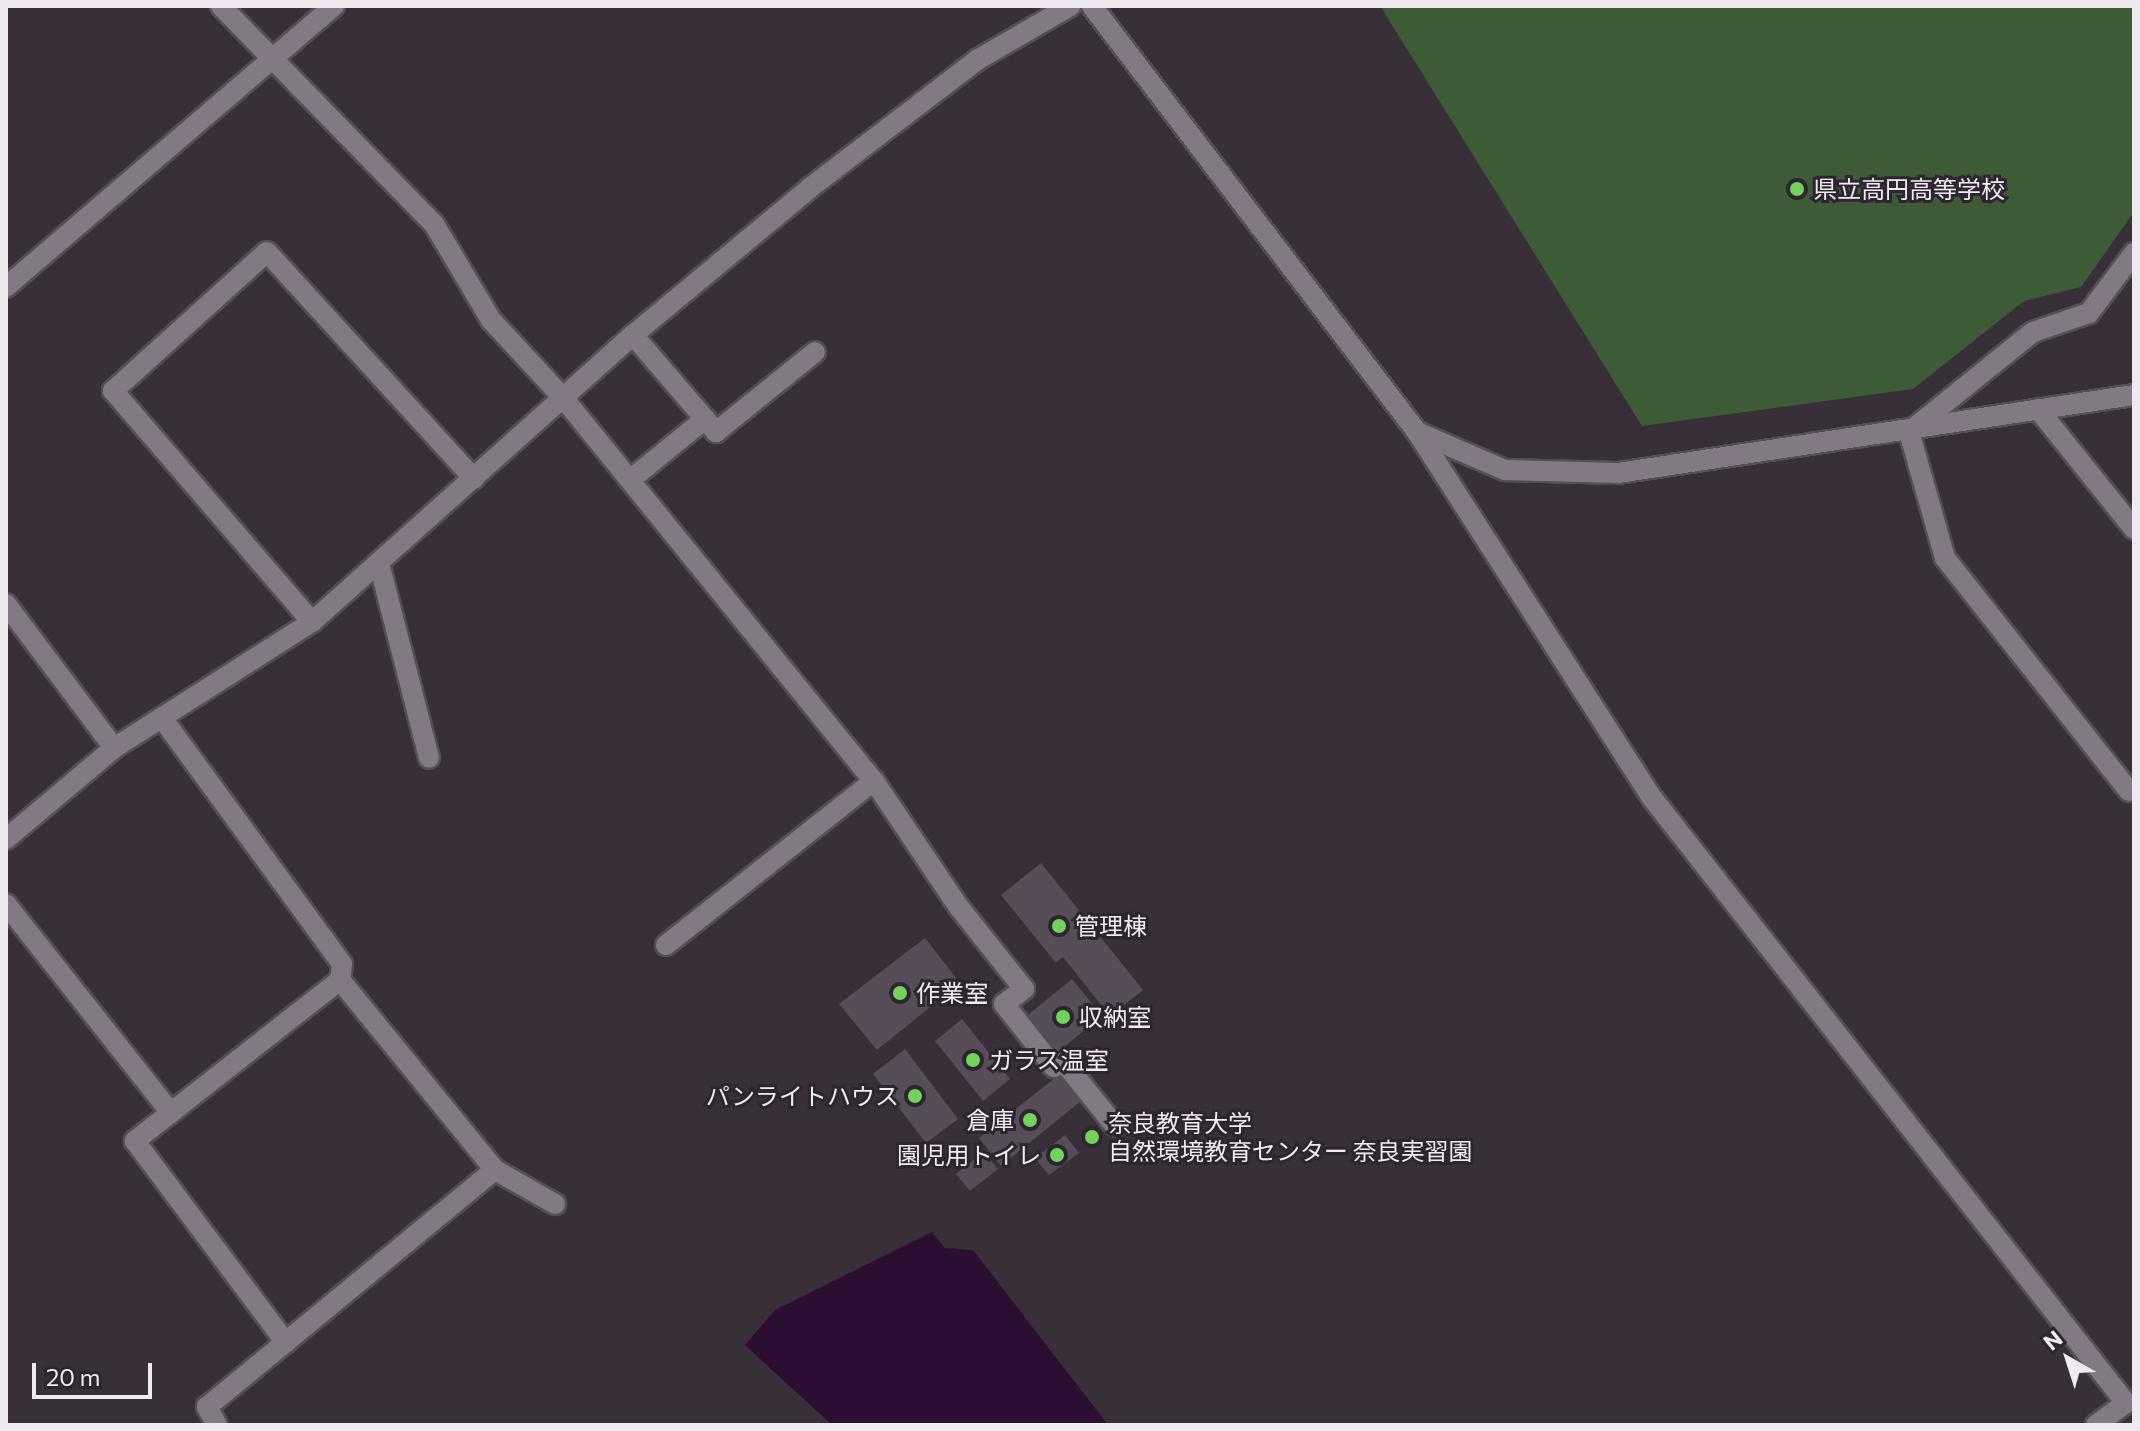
<!DOCTYPE html>
<html>
<head>
<meta charset="utf-8">
<style>
	body { margin:0 }
	#map { position:relative; width:2140px; height:1431px; overflow:hidden; background:#382f39; font-family:Commissioner,"Noto Sans JP",sans-serif }
	div>[style] { position:absolute }
	[style*='--x'] { left:calc(var(--x)*1px); top:calc(var(--y)*1px); width:calc(var(--w)*1px); rotate:calc(var(--a)*1deg) }
	.green>* { inset:0; background:#3e5b38 }
	.water>* { inset:0; background:#2c0e32 }
	.building>* { inset:0; background:#574d59 }
	.roads { filter:drop-shadow(2px 0 #554e57) drop-shadow(-2px 0 #554e57) drop-shadow(0 2px #554e57) drop-shadow(0 -2px #554e57) }
	.minor>* { height:20px; margin:-10px; padding:0 10px; transform-origin:10px; border-radius:10px; background:#837985 }
	.dots>* { width:22px; height:22px; translate:-50% -50%; box-sizing:border-box; border:4px solid #2d252f; border-radius:50% }
	span { translate:-50% -50%; white-space:nowrap; text-align:center; line-height:1.15; -webkit-text-stroke:6px #2d252f; paint-order:stroke }
	.poi-label { font-size:24px; color:#efe9f0 }
	.left { translate:0 -50%; text-align:left }
	.right { translate:-100% -50%; text-align:right }
	.frame { position:absolute; inset:0; border:8px solid #efe9f0; pointer-events:none }
	.north { position:absolute; left:2028px; top:1319px; width:80px; height:80px; -webkit-text-stroke:6px #2d252f; paint-order:stroke; rotate:321deg; font-size:22px; font-weight:700; line-height:32px; text-align:center; color:#efe9f0 }
	.north::after { content:''; display:block; margin:auto; width:28px; height:36px; background:#efe9f0; clip-path:polygon(50% 0,100% 100%,50% 72%,0 100%) }
	.scale { position:absolute; left:32px; top:1363px; width:120px; height:36px; box-sizing:border-box; border:4px solid #efe9f0; border-top:0; padding-left:10px; font-size:24px; line-height:28px; white-space:nowrap; color:#efe9f0; -webkit-text-stroke:6px #2d252f; paint-order:stroke }
</style>
</head>
<body>
<div id="map">
	<div class="green">
		<i style="clip-path:polygon(1380px 6px,2134px 6px,2134px 212px,2081px 287px,2024px 301px,1913px 389px,1642px 426px)"></i>
	</div>
	<div class="water">
		<i style="clip-path:polygon(932px 1232px,945px 1248px,973px 1250px,1108px 1425px,832px 1425px,745px 1345px,775px 1310px)"></i>
	</div>
	<div class="building">
		<i style="clip-path:polygon(1041px 863px,1143px 990px,1110px 1016px,1063px 957px,1056px 963px,1001px 895px)"></i>
		<i style="clip-path:polygon(925px 938px,960px 983px,877px 1050px,839px 1004px)"></i>
		<i style="clip-path:polygon(1072px 979px,1102px 1016px,1054px 1055px,1024px 1018px)"></i>
		<i style="clip-path:polygon(962px 1019px,1010px 1079px,983px 1101px,935px 1041px)"></i>
		<i style="clip-path:polygon(905px 1049px,958px 1119px,926px 1143px,873px 1074px)"></i>
		<i style="clip-path:polygon(1060px 1074px,1081px 1101px,1001px 1166px,979px 1138px)"></i>
		<i style="clip-path:polygon(1065px 1135px,1079px 1153px,1049px 1175px,1035px 1158px)"></i>
		<i style="clip-path:polygon(984px 1152px,998px 1169px,970px 1191px,956px 1174px)"></i>
	</div>
	<div class="roads">
		<div class="minor">
			<i style="--x:221;--y:6;--w:305;--a:45.7"></i>
			<i style="--x:434;--y:224;--w:112;--a:59.3"></i>
			<i style="--x:491;--y:320;--w:109;--a:47.2"></i>
			<i style="--x:565;--y:400;--w:491;--a:51"></i>
			<i style="--x:874;--y:781;--w:151;--a:56.1"></i>
			<i style="--x:958;--y:906;--w:106;--a:51.5"></i>
			<i style="--x:1024;--y:989;--w:25;--a:143"></i>
			<i style="--x:1004;--y:1004;--w:80;--a:51.6"></i>
			<i style="--x:1054;--y:1067;--w:11;--a:-34"></i>
			<i style="--x:1063;--y:1061;--w:83;--a:51.3"></i>
			<i style="--x:1092;--y:6;--w:536;--a:52.66"></i>
			<i style="--x:1417;--y:432;--w:436;--a:57.3"></i>
			<i style="--x:1653;--y:799;--w:767;--a:51.94"></i>
			<i style="--x:2126;--y:1403;--w:37;--a:144"></i>
			<i style="--x:6;--y:287;--w:432;--a:-40.6"></i>
			<i style="--x:633;--y:335;--w:128;--a:49.4"></i>
			<i style="--x:716;--y:432;--w:127;--a:-38.9"></i>
			<i style="--x:2038;--y:409;--w:154;--a:51.3"></i>
			<i style="--x:1417;--y:432;--w:96;--a:23.4"></i>
			<i style="--x:1505;--y:470;--w:113;--a:1.5"></i>
			<i style="--x:1618;--y:473;--w:522;--a:-8.6"></i>
			<i style="--x:630;--y:480;--w:97;--a:-39.1"></i>
			<i style="--x:379;--y:563;--w:201;--a:75.6"></i>
			<i style="--x:6;--y:604;--w:180;--a:53.1"></i>
			<i style="--x:312;--y:622;--w:305;--a:-130.7"></i>
			<i style="--x:113;--y:391;--w:207;--a:-42.1"></i>
			<i style="--x:267;--y:252;--w:307;--a:47.6"></i>
			<i style="--x:162;--y:718;--w:305;--a:53.8"></i>
			<i style="--x:342;--y:964;--w:16;--a:97"></i>
			<i style="--x:340;--y:980;--w:261;--a:141.9"></i>
			<i style="--x:135;--y:1141;--w:252;--a:53.2"></i>
			<i style="--x:2129;--y:791;--w:297;--a:-128.3"></i>
			<i style="--x:1945;--y:558;--w:131;--a:-105.9"></i>
			<i style="--x:1909;--y:432;--w:159;--a:-38.9"></i>
			<i style="--x:2033;--y:332;--w:59;--a:-18.7"></i>
			<i style="--x:2089;--y:313;--w:75;--a:-53.1"></i>
			<i style="--x:6;--y:839;--w:141;--a:-40.1"></i>
			<i style="--x:114;--y:748;--w:235;--a:-32.5"></i>
			<i style="--x:312;--y:622;--w:431;--a:-41.8"></i>
			<i style="--x:633;--y:335;--w:231;--a:-39.7"></i>
			<i style="--x:811;--y:187;--w:209;--a:-37.4"></i>
			<i style="--x:977;--y:60;--w:108;--a:-30.1"></i>
			<i style="--x:6;--y:904;--w:266;--a:51.7"></i>
			<i style="--x:666;--y:945;--w:265;--a:-38.3"></i>
			<i style="--x:495;--y:1170;--w:69;--a:29.5"></i>
			<i style="--x:217;--y:1425;--w:21;--a:-119"></i>
			<i style="--x:207;--y:1407;--w:373;--a:-39.5"></i>
			<i style="--x:495;--y:1170;--w:245;--a:-129.2"></i>
		</div>
	</div>
	<div class="dots">
		<i style="left:1797px;top:189px;background:#73d25c"></i>
		<i style="left:1059px;top:926px;background:#73d25c"></i>
		<i style="left:900px;top:993px;background:#73d25c"></i>
		<i style="left:1063px;top:1017px;background:#73d25c"></i>
		<i style="left:973px;top:1060px;background:#73d25c"></i>
		<i style="left:915px;top:1096px;background:#73d25c"></i>
		<i style="left:1030px;top:1120px;background:#73d25c"></i>
		<i style="left:1092px;top:1137px;background:#73d25c"></i>
		<i style="left:1057px;top:1155px;background:#73d25c"></i>
	</div>
	<div class="poi-label">
		<span class="left" style="left:1813px;top:189px">県立高円高等学校</span>
		<span class="left" style="left:1075px;top:926px">管理棟</span>
		<span class="left" style="left:916px;top:993px">作業室</span>
		<span class="left" style="left:1079px;top:1017px">収納室</span>
		<span class="left" style="left:989px;top:1060px">ガラス温室</span>
		<span class="right" style="left:899px;top:1096px">パンライトハウス</span>
		<span class="right" style="left:1014px;top:1120px">倉庫</span>
		<span class="left" style="left:1108px;top:1137px">奈良教育大学<br>自然環境教育センター 奈良実習園</span>
		<span class="right" style="left:1041px;top:1155px">園児用トイレ</span>
	</div>
	<div class="frame"></div>
	<div class="north">N</div>
	<div class="scale">20 m</div>
</div>
</body>
</html>
